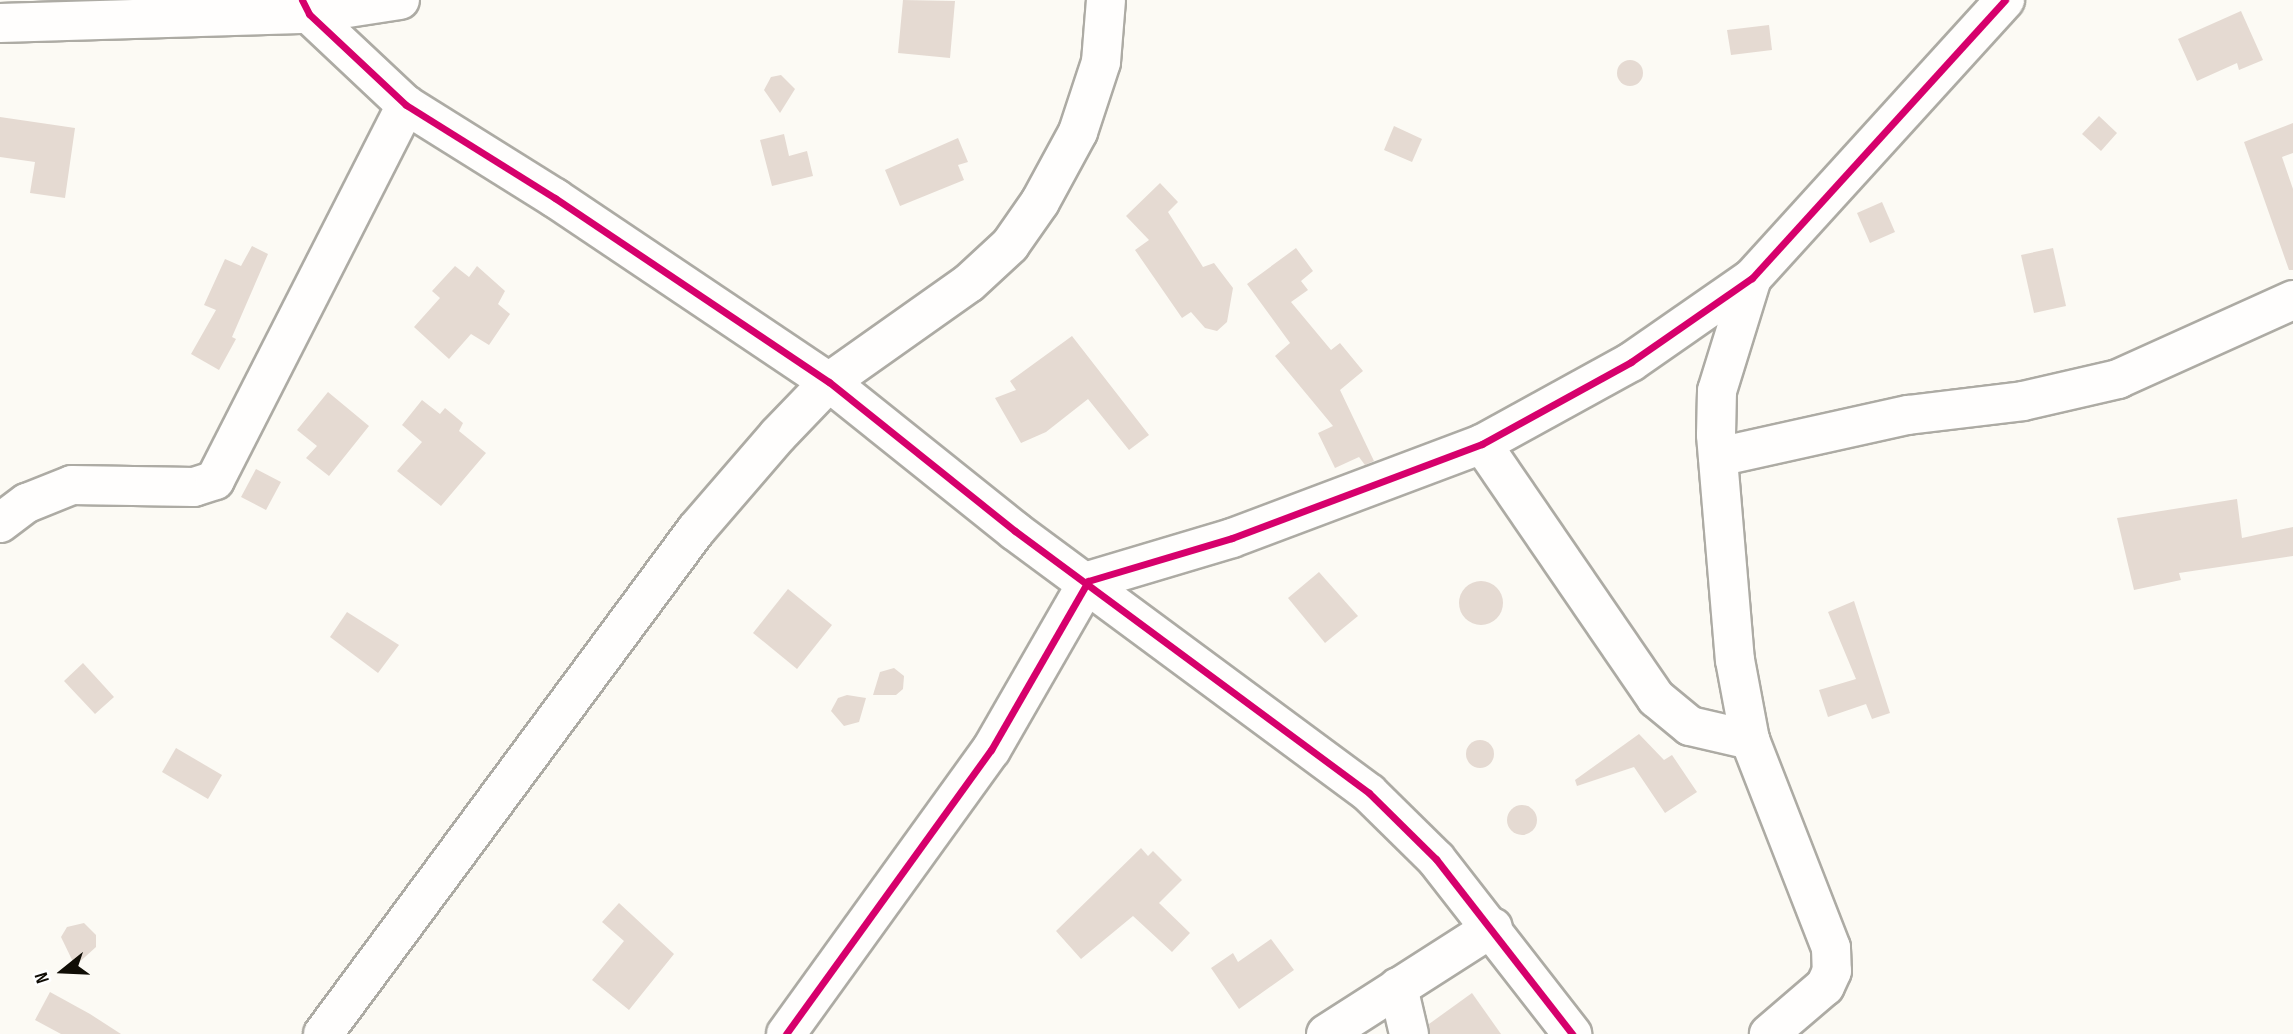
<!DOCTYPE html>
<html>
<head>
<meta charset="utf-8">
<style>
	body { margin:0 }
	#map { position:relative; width:2293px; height:1034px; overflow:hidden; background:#fcfaf4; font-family:"Sofia Sans Condensed",sans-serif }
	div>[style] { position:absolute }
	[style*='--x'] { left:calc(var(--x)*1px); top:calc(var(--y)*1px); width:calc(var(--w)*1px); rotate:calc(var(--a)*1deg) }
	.building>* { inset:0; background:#e5dad2 }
	.round { border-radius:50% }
	.roads { filter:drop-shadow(2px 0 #adaba4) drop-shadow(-2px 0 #adaba4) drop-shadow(0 2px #adaba4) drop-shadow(0 -2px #adaba4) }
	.street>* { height:38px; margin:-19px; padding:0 19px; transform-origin:19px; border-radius:19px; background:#fffefd }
	.cycleway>* { height:7px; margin:-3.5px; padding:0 3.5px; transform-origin:3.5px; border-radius:3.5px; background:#d6006c }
	span { translate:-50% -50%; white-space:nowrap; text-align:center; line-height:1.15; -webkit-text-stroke:5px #fff; paint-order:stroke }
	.north { position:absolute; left:28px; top:936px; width:70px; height:70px; -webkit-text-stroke:5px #fff; paint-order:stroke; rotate:252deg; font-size:19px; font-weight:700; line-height:28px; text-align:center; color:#100d05 }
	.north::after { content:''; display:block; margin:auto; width:24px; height:32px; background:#100d05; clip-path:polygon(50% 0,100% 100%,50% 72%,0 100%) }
</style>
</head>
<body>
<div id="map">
	<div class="building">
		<i style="clip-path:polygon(903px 0,955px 1px,950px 58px,898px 53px)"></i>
		<i style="clip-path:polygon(2241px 11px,2263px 60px,2239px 70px,2237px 63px,2197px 81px,2178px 39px)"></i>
		<i style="clip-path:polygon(1769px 25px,1772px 50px,1731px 55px,1727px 30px)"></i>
		<i class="round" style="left:1617px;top:60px;width:26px;height:26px"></i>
		<i style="clip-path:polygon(781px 75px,795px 89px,780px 113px,764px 90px,771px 77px)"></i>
		<i style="clip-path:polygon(2099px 116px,2117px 133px,2101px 151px,2082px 134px)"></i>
		<i style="clip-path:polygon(0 117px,75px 128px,65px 198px,30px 193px,35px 162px,0 157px)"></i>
		<i style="clip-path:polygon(2293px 123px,2293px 153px,2282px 157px,2293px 189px,2293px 270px,2289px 270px,2244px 142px)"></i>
		<i style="clip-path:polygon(1394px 126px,1422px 139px,1412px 162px,1384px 150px)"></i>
		<i style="clip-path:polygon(784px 134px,789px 156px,807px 151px,813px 176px,772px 186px,760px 140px)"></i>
		<i style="clip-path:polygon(958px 138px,968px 162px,958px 165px,964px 180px,900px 206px,885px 170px)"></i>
		<i style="clip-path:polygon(1160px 183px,1178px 202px,1168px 212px,1203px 267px,1214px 263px,1233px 288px,1227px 322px,1217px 331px,1205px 328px,1191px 312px,1182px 318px,1135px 250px,1149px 240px,1126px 216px)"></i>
		<i style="clip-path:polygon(1882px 202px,1895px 232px,1870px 243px,1857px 213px)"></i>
		<i style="clip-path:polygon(252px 246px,268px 254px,232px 337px,236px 339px,219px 370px,191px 354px,216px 310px,204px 305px,225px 259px,241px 266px)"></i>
		<i style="clip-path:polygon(1296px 248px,1313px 271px,1301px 281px,1308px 290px,1291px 302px,1331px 350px,1340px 343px,1363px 371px,1340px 390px,1374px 461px,1365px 465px,1359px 457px,1335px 468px,1318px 433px,1333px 426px,1275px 356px,1290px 343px,1247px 284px)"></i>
		<i style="clip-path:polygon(2053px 248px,2066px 306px,2034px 313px,2021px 255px)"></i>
		<i style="clip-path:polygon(455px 266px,469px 277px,477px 266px,505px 291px,498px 304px,510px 314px,489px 345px,471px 334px,449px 359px,414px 327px,440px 298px,432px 291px)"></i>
		<i style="clip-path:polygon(1072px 336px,1149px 435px,1129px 450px,1088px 399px,1046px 432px,1021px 443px,995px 398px,1016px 390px,1010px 381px)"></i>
		<i style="clip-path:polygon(328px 392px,369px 426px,329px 476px,306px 458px,317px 446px,297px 430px)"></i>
		<i style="clip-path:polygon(422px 400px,440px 414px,445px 408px,463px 423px,459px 431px,486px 453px,441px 506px,397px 471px,422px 442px,402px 425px)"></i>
		<i style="clip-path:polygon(256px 469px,281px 482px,266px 510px,241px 497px)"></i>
		<i style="clip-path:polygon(2237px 499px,2242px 538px,2293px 527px,2293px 556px,2179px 573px,2181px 580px,2134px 590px,2117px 518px)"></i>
		<i style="clip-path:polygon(1319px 572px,1358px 616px,1325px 643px,1288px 598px)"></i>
		<i class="round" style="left:1459px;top:581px;width:44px;height:44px"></i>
		<i style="clip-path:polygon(788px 589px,832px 625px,797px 669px,753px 633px)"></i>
		<i style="clip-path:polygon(1854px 601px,1890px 713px,1872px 719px,1866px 704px,1828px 717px,1819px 690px,1856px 679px,1828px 612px)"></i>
		<i style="clip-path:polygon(347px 612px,399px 645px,378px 673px,330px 637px)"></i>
		<i style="clip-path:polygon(83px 663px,114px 697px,95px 714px,64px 681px)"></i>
		<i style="clip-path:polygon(894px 668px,904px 676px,903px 689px,896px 695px,873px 695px,880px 672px)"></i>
		<i style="clip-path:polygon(847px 695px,866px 698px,859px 722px,844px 726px,831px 711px,838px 698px)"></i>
		<i style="clip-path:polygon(1639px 734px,1664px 760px,1672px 755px,1697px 792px,1665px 813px,1634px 767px,1577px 786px,1575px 780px)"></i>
		<i class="round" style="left:1466px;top:740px;width:28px;height:28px"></i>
		<i style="clip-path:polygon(176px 748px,222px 775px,208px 799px,162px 772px)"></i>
		<i class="round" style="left:1507px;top:805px;width:30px;height:30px"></i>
		<i style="clip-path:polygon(1141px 848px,1148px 856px,1153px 851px,1182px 880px,1159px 903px,1190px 933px,1172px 952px,1133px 916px,1081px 959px,1056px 931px)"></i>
		<i style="clip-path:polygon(619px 903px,674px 954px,629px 1010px,592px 980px,624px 941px,602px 922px)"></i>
		<i style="clip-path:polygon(84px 923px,96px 935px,96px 947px,75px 966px,61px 937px,67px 927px)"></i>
		<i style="clip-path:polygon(1271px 939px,1294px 970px,1239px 1009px,1211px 968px,1233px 953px,1238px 962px)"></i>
		<i style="clip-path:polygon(50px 992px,90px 1014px,121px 1034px,61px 1034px,35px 1020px)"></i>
		<i style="clip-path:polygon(1472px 993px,1501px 1034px,1430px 1034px,1429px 1024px)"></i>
	</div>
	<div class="roads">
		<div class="street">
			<i style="--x:302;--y:0;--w:16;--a:63"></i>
			<i style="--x:309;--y:14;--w:133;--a:43.2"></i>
			<i style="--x:406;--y:105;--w:176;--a:32"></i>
			<i style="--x:555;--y:198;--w:330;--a:33.9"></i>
			<i style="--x:829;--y:382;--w:238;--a:38.7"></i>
			<i style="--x:1015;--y:531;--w:440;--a:36.5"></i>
			<i style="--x:1369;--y:793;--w:94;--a:44.6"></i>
			<i style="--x:1436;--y:859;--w:222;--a:52.1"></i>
			<i style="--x:0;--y:23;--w:309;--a:-1.7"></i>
			<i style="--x:309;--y:14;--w:92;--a:-8.7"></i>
			<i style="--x:1752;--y:278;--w:118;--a:107.2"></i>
			<i style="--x:1717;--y:391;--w:44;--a:91.3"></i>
			<i style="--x:1716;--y:435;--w:226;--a:85.2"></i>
			<i style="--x:1735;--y:660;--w:81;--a:79.4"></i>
			<i style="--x:1750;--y:740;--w:223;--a:68.7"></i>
			<i style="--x:1831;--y:948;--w:23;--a:88"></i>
			<i style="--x:1832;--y:971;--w:17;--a:115"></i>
			<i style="--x:1825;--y:986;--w:74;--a:139.4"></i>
			<i style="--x:1482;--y:444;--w:308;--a:55.6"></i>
			<i style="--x:1656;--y:698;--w:44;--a:39.5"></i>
			<i style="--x:1690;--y:726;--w:62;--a:13.1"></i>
			<i style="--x:1718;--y:457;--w:195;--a:-12.5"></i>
			<i style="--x:1908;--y:415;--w:116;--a:-6.9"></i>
			<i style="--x:2023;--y:401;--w:98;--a:-13"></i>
			<i style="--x:2118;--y:379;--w:192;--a:-24.3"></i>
			<i style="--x:0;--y:523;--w:34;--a:-37"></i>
			<i style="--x:27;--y:503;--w:48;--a:-21.8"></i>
			<i style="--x:72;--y:485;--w:122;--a:0.9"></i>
			<i style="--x:194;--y:487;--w:22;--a:-18"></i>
			<i style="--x:215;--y:480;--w:421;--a:-63"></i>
			<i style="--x:1398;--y:987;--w:48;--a:76.8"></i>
			<i style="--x:323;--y:1034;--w:627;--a:-53.5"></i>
			<i style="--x:696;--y:530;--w:125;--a:-49.2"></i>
			<i style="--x:778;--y:435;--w:74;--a:-46.1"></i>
			<i style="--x:829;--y:382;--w:171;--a:-35.3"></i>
			<i style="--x:969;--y:283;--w:56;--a:-42.8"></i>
			<i style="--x:1010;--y:245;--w:52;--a:-55.1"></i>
			<i style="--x:1040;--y:202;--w:80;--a:-61.5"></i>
			<i style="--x:1078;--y:132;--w:74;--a:-71.8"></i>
			<i style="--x:1101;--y:62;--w:62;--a:-85.4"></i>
			<i style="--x:786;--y:1034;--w:350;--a:-54.2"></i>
			<i style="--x:991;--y:750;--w:195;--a:-60.1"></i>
			<i style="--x:1088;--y:581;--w:150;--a:-16.6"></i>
			<i style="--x:1232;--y:538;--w:267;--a:-20.6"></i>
			<i style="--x:1482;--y:444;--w:170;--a:-28.8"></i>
			<i style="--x:1631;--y:362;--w:147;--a:-34.8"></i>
			<i style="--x:1752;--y:278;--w:376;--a:-47.7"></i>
			<i style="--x:1326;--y:1034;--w:198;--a:-32.6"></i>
		</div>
	</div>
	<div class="cycleway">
		<i style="--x:302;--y:0;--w:16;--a:63"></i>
		<i style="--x:309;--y:14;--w:133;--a:43.2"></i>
		<i style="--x:406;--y:105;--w:176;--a:32"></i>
		<i style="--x:555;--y:198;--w:330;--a:33.9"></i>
		<i style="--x:829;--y:382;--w:238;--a:38.7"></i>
		<i style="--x:1015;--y:531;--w:440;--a:36.5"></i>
		<i style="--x:1369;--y:793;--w:94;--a:44.6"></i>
		<i style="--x:1436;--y:859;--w:222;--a:52.1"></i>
		<i style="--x:786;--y:1034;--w:350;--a:-54.2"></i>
		<i style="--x:991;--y:750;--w:195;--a:-60.1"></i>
		<i style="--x:1088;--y:581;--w:150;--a:-16.6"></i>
		<i style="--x:1232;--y:538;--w:267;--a:-20.6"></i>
		<i style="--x:1482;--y:444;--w:170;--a:-28.8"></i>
		<i style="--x:1631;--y:362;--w:147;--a:-34.8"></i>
		<i style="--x:1752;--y:278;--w:376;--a:-47.7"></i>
	</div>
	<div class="north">N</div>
</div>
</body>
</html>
